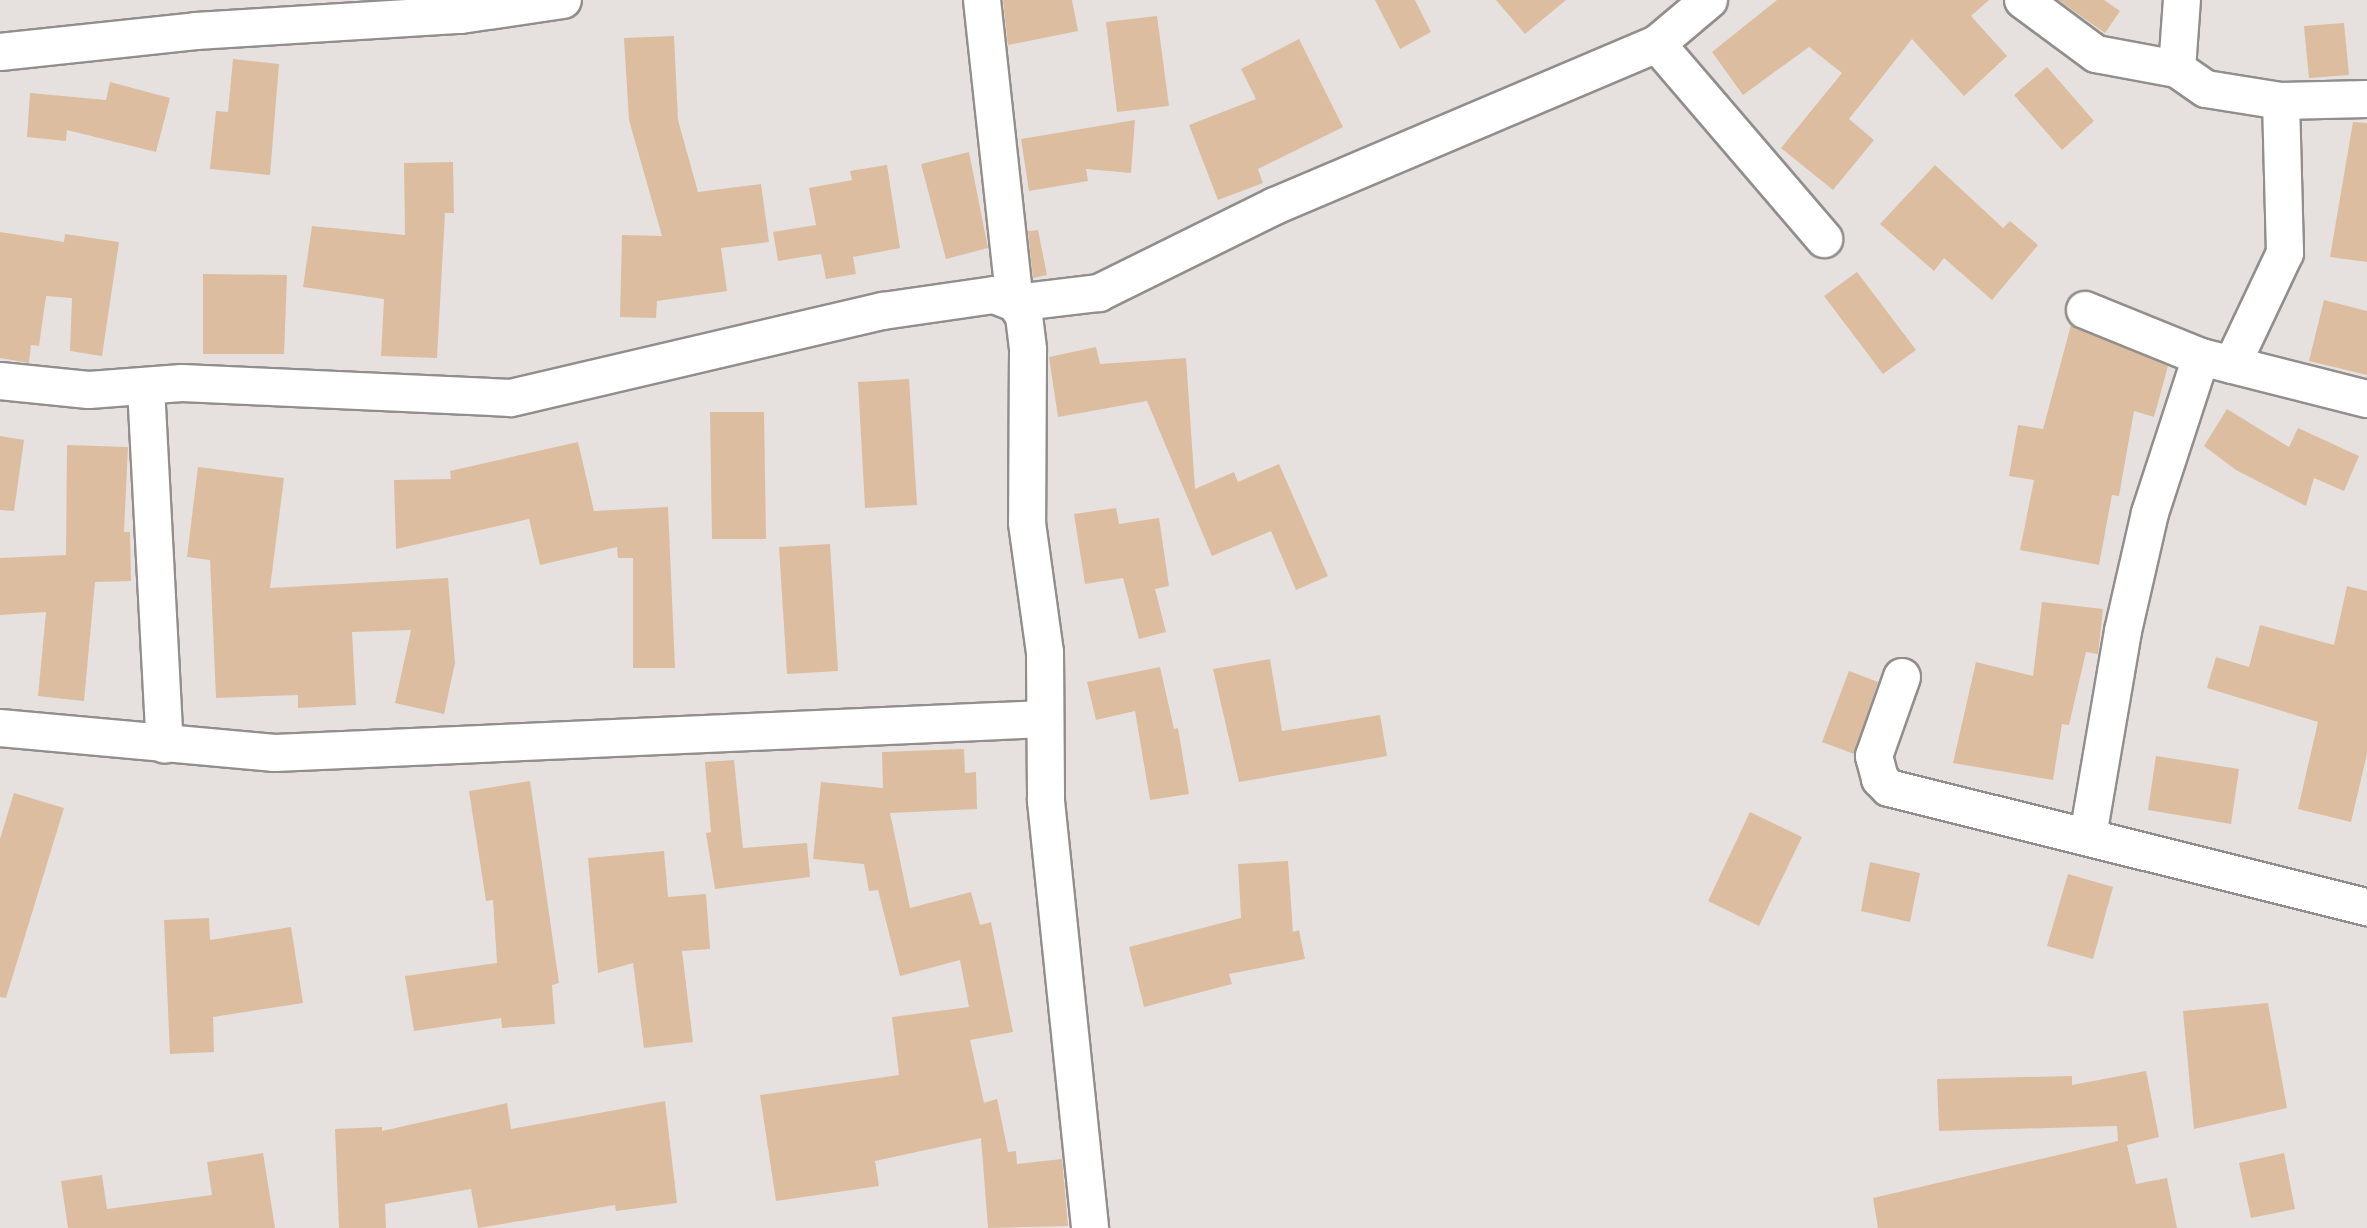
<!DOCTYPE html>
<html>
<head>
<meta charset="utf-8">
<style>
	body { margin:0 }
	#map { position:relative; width:2367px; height:1228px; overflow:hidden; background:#e6e1df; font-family:Raleway,sans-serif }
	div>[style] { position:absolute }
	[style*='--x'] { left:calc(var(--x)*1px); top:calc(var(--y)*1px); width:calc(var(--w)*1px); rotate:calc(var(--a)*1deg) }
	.building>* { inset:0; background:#dcbda0 }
	.roads { filter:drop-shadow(2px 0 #928e8c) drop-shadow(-2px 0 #928e8c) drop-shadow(0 2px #928e8c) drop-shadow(0 -2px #928e8c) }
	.minor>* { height:36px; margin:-18px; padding:0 18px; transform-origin:18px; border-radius:18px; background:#fff }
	span { translate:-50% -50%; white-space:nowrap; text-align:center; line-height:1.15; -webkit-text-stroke:7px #fff; paint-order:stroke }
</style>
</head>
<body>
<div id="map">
	<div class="building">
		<i style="clip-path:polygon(1003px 0,1072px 0,1078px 31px,1008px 45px)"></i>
		<i style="clip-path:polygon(1375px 0,1415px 0,1431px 32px,1400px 49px)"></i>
		<i style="clip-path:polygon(1496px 0,1566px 0,1525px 34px)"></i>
		<i style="clip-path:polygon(1777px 0,1989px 0,1971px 16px,2007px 56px,1964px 96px,1912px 39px,1849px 119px,1874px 140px,1833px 190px,1781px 148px,1842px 73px,1809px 47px,1743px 95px,1712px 52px)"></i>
		<i style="clip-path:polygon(2058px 0,2104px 0,2120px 11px,2105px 33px)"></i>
		<i style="clip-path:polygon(1157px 16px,1169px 106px,1117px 112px,1106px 22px)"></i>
		<i style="clip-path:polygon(2344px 23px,2349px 75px,2309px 78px,2304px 26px)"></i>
		<i style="clip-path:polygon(674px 36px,678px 120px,698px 192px,761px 184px,769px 242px,721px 248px,727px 291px,657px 301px,656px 318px,620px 317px,622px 235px,662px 236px,629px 120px,624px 38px)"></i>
		<i style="clip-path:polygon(1299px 39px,1343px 127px,1258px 169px,1263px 183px,1218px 200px,1189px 125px,1256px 99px,1241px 69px)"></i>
		<i style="clip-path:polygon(233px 59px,279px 64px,270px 175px,210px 169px,216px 111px,228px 112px)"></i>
		<i style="clip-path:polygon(2047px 67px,2094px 121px,2062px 150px,2014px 95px)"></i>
		<i style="clip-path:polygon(110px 82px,170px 98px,156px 152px,67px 130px,66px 141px,27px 137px,30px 93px,106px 100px)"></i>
		<i style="clip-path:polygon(1135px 120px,1131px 173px,1086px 169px,1088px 181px,1029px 191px,1021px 139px)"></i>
		<i style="clip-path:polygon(2353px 122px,2367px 123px,2367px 262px,2330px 257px)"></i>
		<i style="clip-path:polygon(969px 152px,988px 248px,946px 259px,921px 164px)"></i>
		<i style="clip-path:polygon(453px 162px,454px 213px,445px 213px,437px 358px,381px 356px,384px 299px,303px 287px,312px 226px,405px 235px,404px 163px)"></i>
		<i style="clip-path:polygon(887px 165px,900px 248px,853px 257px,856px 274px,826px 279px,821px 254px,778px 261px,773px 232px,816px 225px,809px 188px,852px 180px,850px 171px)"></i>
		<i style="clip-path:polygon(1935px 165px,2003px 228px,2010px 221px,2038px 245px,1992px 300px,1944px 258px,1934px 271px,1880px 224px)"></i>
		<i style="clip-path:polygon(1038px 230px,1047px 275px,1033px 278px,1028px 231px)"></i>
		<i style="clip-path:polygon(0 232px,64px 242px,65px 234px,119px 242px,102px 356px,70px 351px,72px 298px,46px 296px,39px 346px,31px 345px,29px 363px,0 358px)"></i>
		<i style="clip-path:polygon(1857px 272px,1916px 350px,1883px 374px,1824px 296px)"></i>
		<i style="clip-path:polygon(203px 274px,287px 275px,284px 354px,203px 354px)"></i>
		<i style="clip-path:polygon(2324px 300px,2367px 311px,2367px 375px,2309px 361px)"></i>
		<i style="clip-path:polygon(2071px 325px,2168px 366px,2154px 417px,2134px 411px,2119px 496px,2112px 495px,2099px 565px,2020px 550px,2034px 480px,2009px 476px,2018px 425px,2043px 429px)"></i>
		<i style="clip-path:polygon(1096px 347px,1100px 364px,1186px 358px,1195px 489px,1234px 472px,1238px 482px,1279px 464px,1328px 576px,1296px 590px,1271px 531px,1212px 556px,1147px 401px,1058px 417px,1049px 357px)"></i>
		<i style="clip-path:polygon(909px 379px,917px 505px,865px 508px,858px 382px)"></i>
		<i style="clip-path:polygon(2227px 409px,2289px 447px,2298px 428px,2359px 456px,2344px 491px,2314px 478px,2306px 506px,2236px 470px,2204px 446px)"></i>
		<i style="clip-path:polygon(710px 412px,764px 412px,766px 539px,712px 539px)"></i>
		<i style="clip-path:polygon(0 436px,24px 440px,14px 511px,0 510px)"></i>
		<i style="clip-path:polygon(578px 442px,594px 511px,668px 507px,675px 668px,633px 668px,633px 558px,618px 558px,617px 547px,540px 565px,529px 519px,396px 549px,394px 480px,451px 479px,450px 471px)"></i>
		<i style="clip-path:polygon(67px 445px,128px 447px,124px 532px,130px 532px,131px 581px,95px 582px,84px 701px,38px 696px,46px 612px,0 615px,0 558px,66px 555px)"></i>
		<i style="clip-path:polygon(198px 467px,284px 478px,270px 588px,448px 578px,455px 663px,444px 714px,395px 703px,411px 630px,352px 632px,356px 705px,298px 708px,298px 695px,216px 698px,210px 560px,187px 557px)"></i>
		<i style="clip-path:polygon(1116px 508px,1119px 524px,1159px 518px,1169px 586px,1155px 589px,1166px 632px,1139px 639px,1123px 578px,1085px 584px,1074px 514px)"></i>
		<i style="clip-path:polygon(830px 544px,838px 671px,787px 674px,779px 547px)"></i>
		<i style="clip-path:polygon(2347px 586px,2367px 591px,2367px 754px,2351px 822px,2298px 809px,2318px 722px,2207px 688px,2216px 657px,2249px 667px,2260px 625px,2334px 645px)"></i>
		<i style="clip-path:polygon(2042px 602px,2103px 609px,2098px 654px,2086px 652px,2069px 725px,2062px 724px,2053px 780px,1953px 763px,1976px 662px,2033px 676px)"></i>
		<i style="clip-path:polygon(1270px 659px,1282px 731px,1380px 715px,1387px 756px,1239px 782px,1213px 669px)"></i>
		<i style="clip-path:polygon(1160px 667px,1174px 729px,1178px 728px,1189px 794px,1150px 800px,1135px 711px,1096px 720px,1087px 682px)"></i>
		<i style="clip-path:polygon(1849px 671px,1878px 682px,1854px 754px,1822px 742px)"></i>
		<i style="clip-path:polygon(964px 749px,965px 773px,976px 772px,977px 809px,890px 813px,910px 908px,971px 892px,980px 925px,991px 922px,1013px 1032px,970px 1040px,984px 1103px,997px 1099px,1008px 1152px,1016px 1151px,1017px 1164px,1062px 1159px,1068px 1226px,988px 1228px,981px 1138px,875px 1161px,879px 1186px,776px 1201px,760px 1095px,899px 1075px,892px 1017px,969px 1007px,960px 960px,900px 976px,878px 890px,869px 891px,864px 864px,813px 859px,821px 782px,883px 788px,882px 752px)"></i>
		<i style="clip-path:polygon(2156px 756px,2239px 769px,2231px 824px,2148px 810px)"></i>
		<i style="clip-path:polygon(734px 760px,743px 848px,807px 843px,810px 877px,715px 889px,706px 833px,711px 832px,705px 762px)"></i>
		<i style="clip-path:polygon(530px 781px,559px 983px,552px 985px,555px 1024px,502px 1028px,501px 1018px,414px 1031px,405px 976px,497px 963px,493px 900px,486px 901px,469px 791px)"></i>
		<i style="clip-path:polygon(14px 793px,64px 808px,6px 998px,0 997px,0 839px)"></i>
		<i style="clip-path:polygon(1750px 812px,1802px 837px,1759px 926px,1708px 901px)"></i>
		<i style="clip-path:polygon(664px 851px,668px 897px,706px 894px,710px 949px,682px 951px,693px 1042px,644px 1048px,633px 963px,598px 973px,588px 858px)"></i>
		<i style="clip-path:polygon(1288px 861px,1293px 932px,1299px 930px,1305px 959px,1229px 974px,1232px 984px,1144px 1007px,1129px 947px,1241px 918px,1238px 864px)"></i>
		<i style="clip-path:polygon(1870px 862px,1920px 873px,1910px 922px,1861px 911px)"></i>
		<i style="clip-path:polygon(2068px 874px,2113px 887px,2093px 959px,2047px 946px)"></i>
		<i style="clip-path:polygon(209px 918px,210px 940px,291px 927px,303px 1003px,213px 1017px,214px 1052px,170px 1054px,164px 920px)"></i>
		<i style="clip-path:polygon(2268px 1003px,2287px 1108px,2194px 1129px,2183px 1011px)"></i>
		<i style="clip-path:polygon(2146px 1071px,2159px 1137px,2127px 1145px,2136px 1184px,2167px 1178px,2177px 1228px,1878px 1228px,1873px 1198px,2118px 1141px,2117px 1126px,1939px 1131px,1937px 1079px,2072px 1076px,2072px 1085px)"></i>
		<i style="clip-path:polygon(665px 1101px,677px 1203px,616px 1211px,615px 1205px,478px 1228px,471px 1189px,385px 1204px,386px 1228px,339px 1228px,335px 1129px,382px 1127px,382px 1131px,507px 1103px,511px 1129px)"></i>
		<i style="clip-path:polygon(263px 1153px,275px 1228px,68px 1228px,61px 1181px,102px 1175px,107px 1209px,212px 1195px,207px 1162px)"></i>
		<i style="clip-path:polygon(2284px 1153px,2295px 1209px,2251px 1218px,2239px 1163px)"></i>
	</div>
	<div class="roads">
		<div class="minor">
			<i style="--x:982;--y:0;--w:305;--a:83.8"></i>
			<i style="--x:1015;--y:303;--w:16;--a:55"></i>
			<i style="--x:1024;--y:316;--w:34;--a:83"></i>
			<i style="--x:1028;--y:350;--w:173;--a:90.3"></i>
			<i style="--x:1027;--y:523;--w:130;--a:82.1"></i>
			<i style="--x:1045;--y:652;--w:149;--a:89.6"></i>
			<i style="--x:1046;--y:801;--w:429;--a:84.1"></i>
			<i style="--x:2023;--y:0;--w:91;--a:36.5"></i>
			<i style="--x:2096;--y:54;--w:82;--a:10.5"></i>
			<i style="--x:2177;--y:69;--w:35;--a:35"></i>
			<i style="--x:2206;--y:89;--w:76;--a:9.1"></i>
			<i style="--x:2281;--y:101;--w:86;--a:-1.3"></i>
			<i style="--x:1657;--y:44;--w:257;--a:49.4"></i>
			<i style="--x:0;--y:52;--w:197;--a:-6.1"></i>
			<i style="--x:196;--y:31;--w:265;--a:-3.5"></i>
			<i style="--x:461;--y:15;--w:103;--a:-8.4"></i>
			<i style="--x:2177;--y:69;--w:69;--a:-85.9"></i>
			<i style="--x:2085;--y:310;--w:125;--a:22.1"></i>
			<i style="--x:2201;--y:357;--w:171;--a:14.2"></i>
			<i style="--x:2232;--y:365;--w:124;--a:-64.7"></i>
			<i style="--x:2285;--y:253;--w:152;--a:-91.5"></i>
			<i style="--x:0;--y:381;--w:89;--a:5.8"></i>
			<i style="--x:89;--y:390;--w:93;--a:-4.3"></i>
			<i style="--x:182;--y:383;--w:329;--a:2.6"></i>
			<i style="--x:511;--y:398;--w:382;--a:-13.2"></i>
			<i style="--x:883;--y:311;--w:112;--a:-8.2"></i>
			<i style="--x:994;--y:295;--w:22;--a:21"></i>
			<i style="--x:1015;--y:303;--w:85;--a:-6.8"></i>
			<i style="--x:1099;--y:293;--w:196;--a:-26.3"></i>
			<i style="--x:1275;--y:206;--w:415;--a:-23"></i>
			<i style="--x:1657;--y:44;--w:68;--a:-40.2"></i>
			<i style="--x:146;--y:387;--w:358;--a:87"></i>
			<i style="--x:1902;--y:677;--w:84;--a:109.5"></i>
			<i style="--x:1874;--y:756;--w:24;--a:75"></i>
			<i style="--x:1880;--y:779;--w:13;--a:45"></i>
			<i style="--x:1889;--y:788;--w:493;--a:14"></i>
			<i style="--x:0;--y:728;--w:276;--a:5.2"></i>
			<i style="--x:275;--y:753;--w:770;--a:-2.53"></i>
			<i style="--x:2088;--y:836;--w:208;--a:-80.3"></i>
			<i style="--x:2123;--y:631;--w:121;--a:-77.1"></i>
			<i style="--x:2150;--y:513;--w:164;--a:-71.9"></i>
		</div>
	</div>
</div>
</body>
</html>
